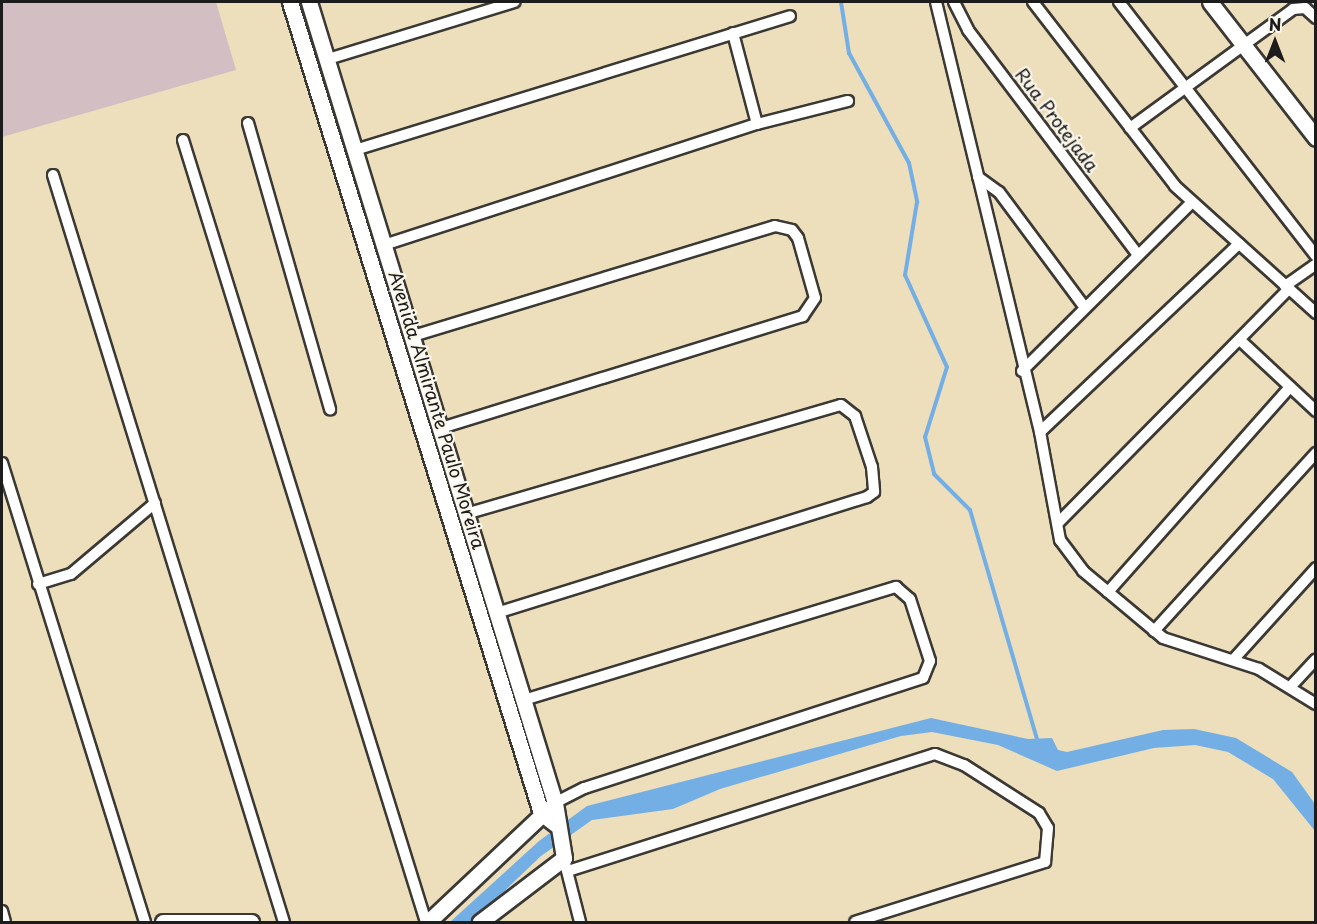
<!DOCTYPE html>
<html>
<head>
<meta charset="utf-8">
<style>
	body { margin:0 }
	#map { position:relative; width:1317px; height:924px; overflow:hidden; background:#eddebc; font-family:"Playpen Sans",sans-serif }
	div>[style] { position:absolute }
	[style*='--x'] { left:calc(var(--x)*1px); top:calc(var(--y)*1px); width:calc(var(--w)*1px); rotate:calc(var(--a)*1deg) }
	.industrial>* { inset:0; background:#d2bec3 }
	.water>* { inset:0; background:#73afe5 }
	.stream>* { height:4px; margin:-2px; padding:0 2px; transform-origin:2px; border-radius:2px; background:#73afe5 }
	.roads { filter:drop-shadow(2px 0 #3b3934) drop-shadow(-2px 0 #3b3934) drop-shadow(0 2px #3b3934) drop-shadow(0 -2px #3b3934) }
	.street>* { height:10px; margin:-5px; padding:0 5px; transform-origin:5px; border-radius:5px; background:#fff }
	.secondary>* { height:15px; margin:-7.5px; padding:0 7.5px; transform-origin:7.5px; border-radius:7.5px; background:#fff }
	span { translate:-50% -50%; white-space:nowrap; text-align:center; line-height:1.15; -webkit-text-stroke:4.5px #fbf7ec; paint-order:stroke }
	.street-label { font-size:18px; color:#1c1c1c }
	.frame { position:absolute; inset:0; border:3px solid #1c1c1c; pointer-events:none }
	.north { position:absolute; left:1245px; top:12px; width:60px; height:60px; -webkit-text-stroke:4px #fbf7ec; paint-order:stroke; rotate:0deg; font-size:16px; font-weight:700; line-height:24px; text-align:center; color:#1c1c1c }
	.north::after { content:''; display:block; margin:auto; width:21px; height:27px; background:#1c1c1c; clip-path:polygon(50% 0,100% 100%,50% 72%,0 100%) }
</style>
</head>
<body>
<div id="map">
	<div class="industrial">
		<i style="clip-path:polygon(2px 2px,216px 2px,236px 70px,2px 137px)"></i>
	</div>
	<div class="water">
		<i style="clip-path:polygon(931px 718px,1028px 739px,1052px 738px,1058px 750px,1067px 752px,1163px 730px,1194px 729px,1236px 738px,1292px 772px,1315px 804px,1315px 831px,1273px 779px,1228px 752px,1195px 745px,1154px 748px,1057px 771px,998px 745px,932px 732px,901px 736px,720px 789px,673px 809px,592px 820px,541px 856px,472px 922px,450px 922px,539px 841px,587px 806px)"></i>
	</div>
	<div class="stream">
		<i style="--x:841;--y:2;--w:52;--a:81.1"></i>
		<i style="--x:849;--y:53;--w:125;--a:61.4"></i>
		<i style="--x:909;--y:163;--w:40;--a:78"></i>
		<i style="--x:917;--y:202;--w:74;--a:99.3"></i>
		<i style="--x:905;--y:275;--w:101;--a:65.5"></i>
		<i style="--x:947;--y:367;--w:73;--a:107.4"></i>
		<i style="--x:925;--y:437;--w:38;--a:76"></i>
		<i style="--x:934;--y:474;--w:51;--a:45"></i>
		<i style="--x:970;--y:510;--w:242;--a:73.7"></i>
	</div>
	<div class="roads">
		<div class="street">
			<i style="--x:936;--y:2;--w:442;--a:76.4"></i>
			<i style="--x:1040;--y:432;--w:110;--a:79.5"></i>
			<i style="--x:1060;--y:540;--w:39;--a:53"></i>
			<i style="--x:1083;--y:571;--w:104;--a:39.9"></i>
			<i style="--x:1163;--y:638;--w:101;--a:17.9"></i>
			<i style="--x:1259;--y:669;--w:67;--a:31.6"></i>
			<i style="--x:954;--y:2;--w:31;--a:63"></i>
			<i style="--x:968;--y:30;--w:282;--a:52.9"></i>
			<i style="--x:1033;--y:2;--w:232;--a:52.3"></i>
			<i style="--x:1175;--y:186;--w:190;--a:42"></i>
			<i style="--x:1119;--y:2;--w:321;--a:52.2"></i>
			<i style="--x:328;--y:59;--w:195;--a:-17"></i>
			<i style="--x:248;--y:123;--w:298;--a:74"></i>
			<i style="--x:757;--y:124;--w:94;--a:-14.2"></i>
			<i style="--x:1130;--y:128;--w:202;--a:-36.1"></i>
			<i style="--x:1293;--y:9;--w:12;--a:-5"></i>
			<i style="--x:1305;--y:8;--w:15;--a:42"></i>
			<i style="--x:183;--y:140;--w:819;--a:72.74"></i>
			<i style="--x:355;--y:150;--w:455;--a:-17.1"></i>
			<i style="--x:53;--y:175;--w:782;--a:72.82"></i>
			<i style="--x:978;--y:177;--w:26;--a:36"></i>
			<i style="--x:999;--y:192;--w:144;--a:53.4"></i>
			<i style="--x:387;--y:244;--w:389;--a:-18"></i>
			<i style="--x:757;--y:124;--w:94;--a:-104.8"></i>
			<i style="--x:1285;--y:286;--w:38;--a:-35"></i>
			<i style="--x:413;--y:336;--w:378;--a:-16.9"></i>
			<i style="--x:775;--y:226;--w:17;--a:13"></i>
			<i style="--x:792;--y:230;--w:10;--a:53"></i>
			<i style="--x:798;--y:238;--w:62;--a:74.2"></i>
			<i style="--x:815;--y:298;--w:22;--a:124"></i>
			<i style="--x:803;--y:316;--w:378;--a:162.8"></i>
			<i style="--x:1241;--y:341;--w:103;--a:43"></i>
			<i style="--x:1022;--y:371;--w:240;--a:-44.8"></i>
			<i style="--x:1040;--y:432;--w:274;--a:-43.4"></i>
			<i style="--x:2;--y:463;--w:481;--a:72.7"></i>
			<i style="--x:469;--y:513;--w:387;--a:-16.2"></i>
			<i style="--x:841;--y:405;--w:18;--a:38"></i>
			<i style="--x:855;--y:416;--w:54;--a:71.6"></i>
			<i style="--x:872;--y:467;--w:25;--a:85"></i>
			<i style="--x:874;--y:492;--w:9;--a:144"></i>
			<i style="--x:867;--y:497;--w:384;--a:162.6"></i>
			<i style="--x:1058;--y:523;--w:329;--a:-45.4"></i>
			<i style="--x:38;--y:584;--w:34;--a:-17"></i>
			<i style="--x:71;--y:574;--w:110;--a:-40.2"></i>
			<i style="--x:1108;--y:592;--w:274;--a:-48.4"></i>
			<i style="--x:1154;--y:631;--w:241;--a:-47.7"></i>
			<i style="--x:1233;--y:660;--w:124;--a:-47.9"></i>
			<i style="--x:1292;--y:685;--w:35;--a:-47"></i>
			<i style="--x:527;--y:699;--w:386;--a:-16.9"></i>
			<i style="--x:896;--y:587;--w:18;--a:41"></i>
			<i style="--x:910;--y:599;--w:65;--a:72.1"></i>
			<i style="--x:930;--y:661;--w:18;--a:112"></i>
			<i style="--x:923;--y:678;--w:356;--a:162"></i>
			<i style="--x:584;--y:788;--w:33;--a:153"></i>
			<i style="--x:566;--y:867;--w:57;--a:75.7"></i>
			<i style="--x:568;--y:871;--w:385;--a:-17.7"></i>
			<i style="--x:935;--y:754;--w:31;--a:21"></i>
			<i style="--x:964;--y:765;--w:89;--a:32.6"></i>
			<i style="--x:1039;--y:813;--w:17;--a:59"></i>
			<i style="--x:1048;--y:828;--w:34;--a:95"></i>
			<i style="--x:1045;--y:862;--w:199;--a:162.5"></i>
			<i style="--x:2;--y:911;--w:11;--a:75"></i>
		</div>
		<div class="secondary">
			<i style="--x:290;--y:2;--w:849;--a:72.8"></i>
			<i style="--x:541;--y:813;--w:18;--a:38"></i>
			<i style="--x:309;--y:2;--w:838;--a:72.93"></i>
			<i style="--x:555;--y:803;--w:56;--a:80.7"></i>
			<i style="--x:564;--y:858;--w:106;--a:142.7"></i>
			<i style="--x:1210;--y:2;--w:172;--a:52.1"></i>
			<i style="--x:163;--y:922;--w:88;--a:0"></i>
			<i style="--x:428;--y:922;--w:165;--a:-43.3"></i>
		</div>
	</div>
	<div class="street-label">
		<span style="left:1057px;top:120px;rotate:53deg">Rua Protejada</span>
		<span style="left:437px;top:410px;rotate:73deg">Avenida Almirante Paulo Moreira</span>
	</div>
	<div class="frame"></div>
	<div class="north">N</div>
</div>
</body>
</html>
